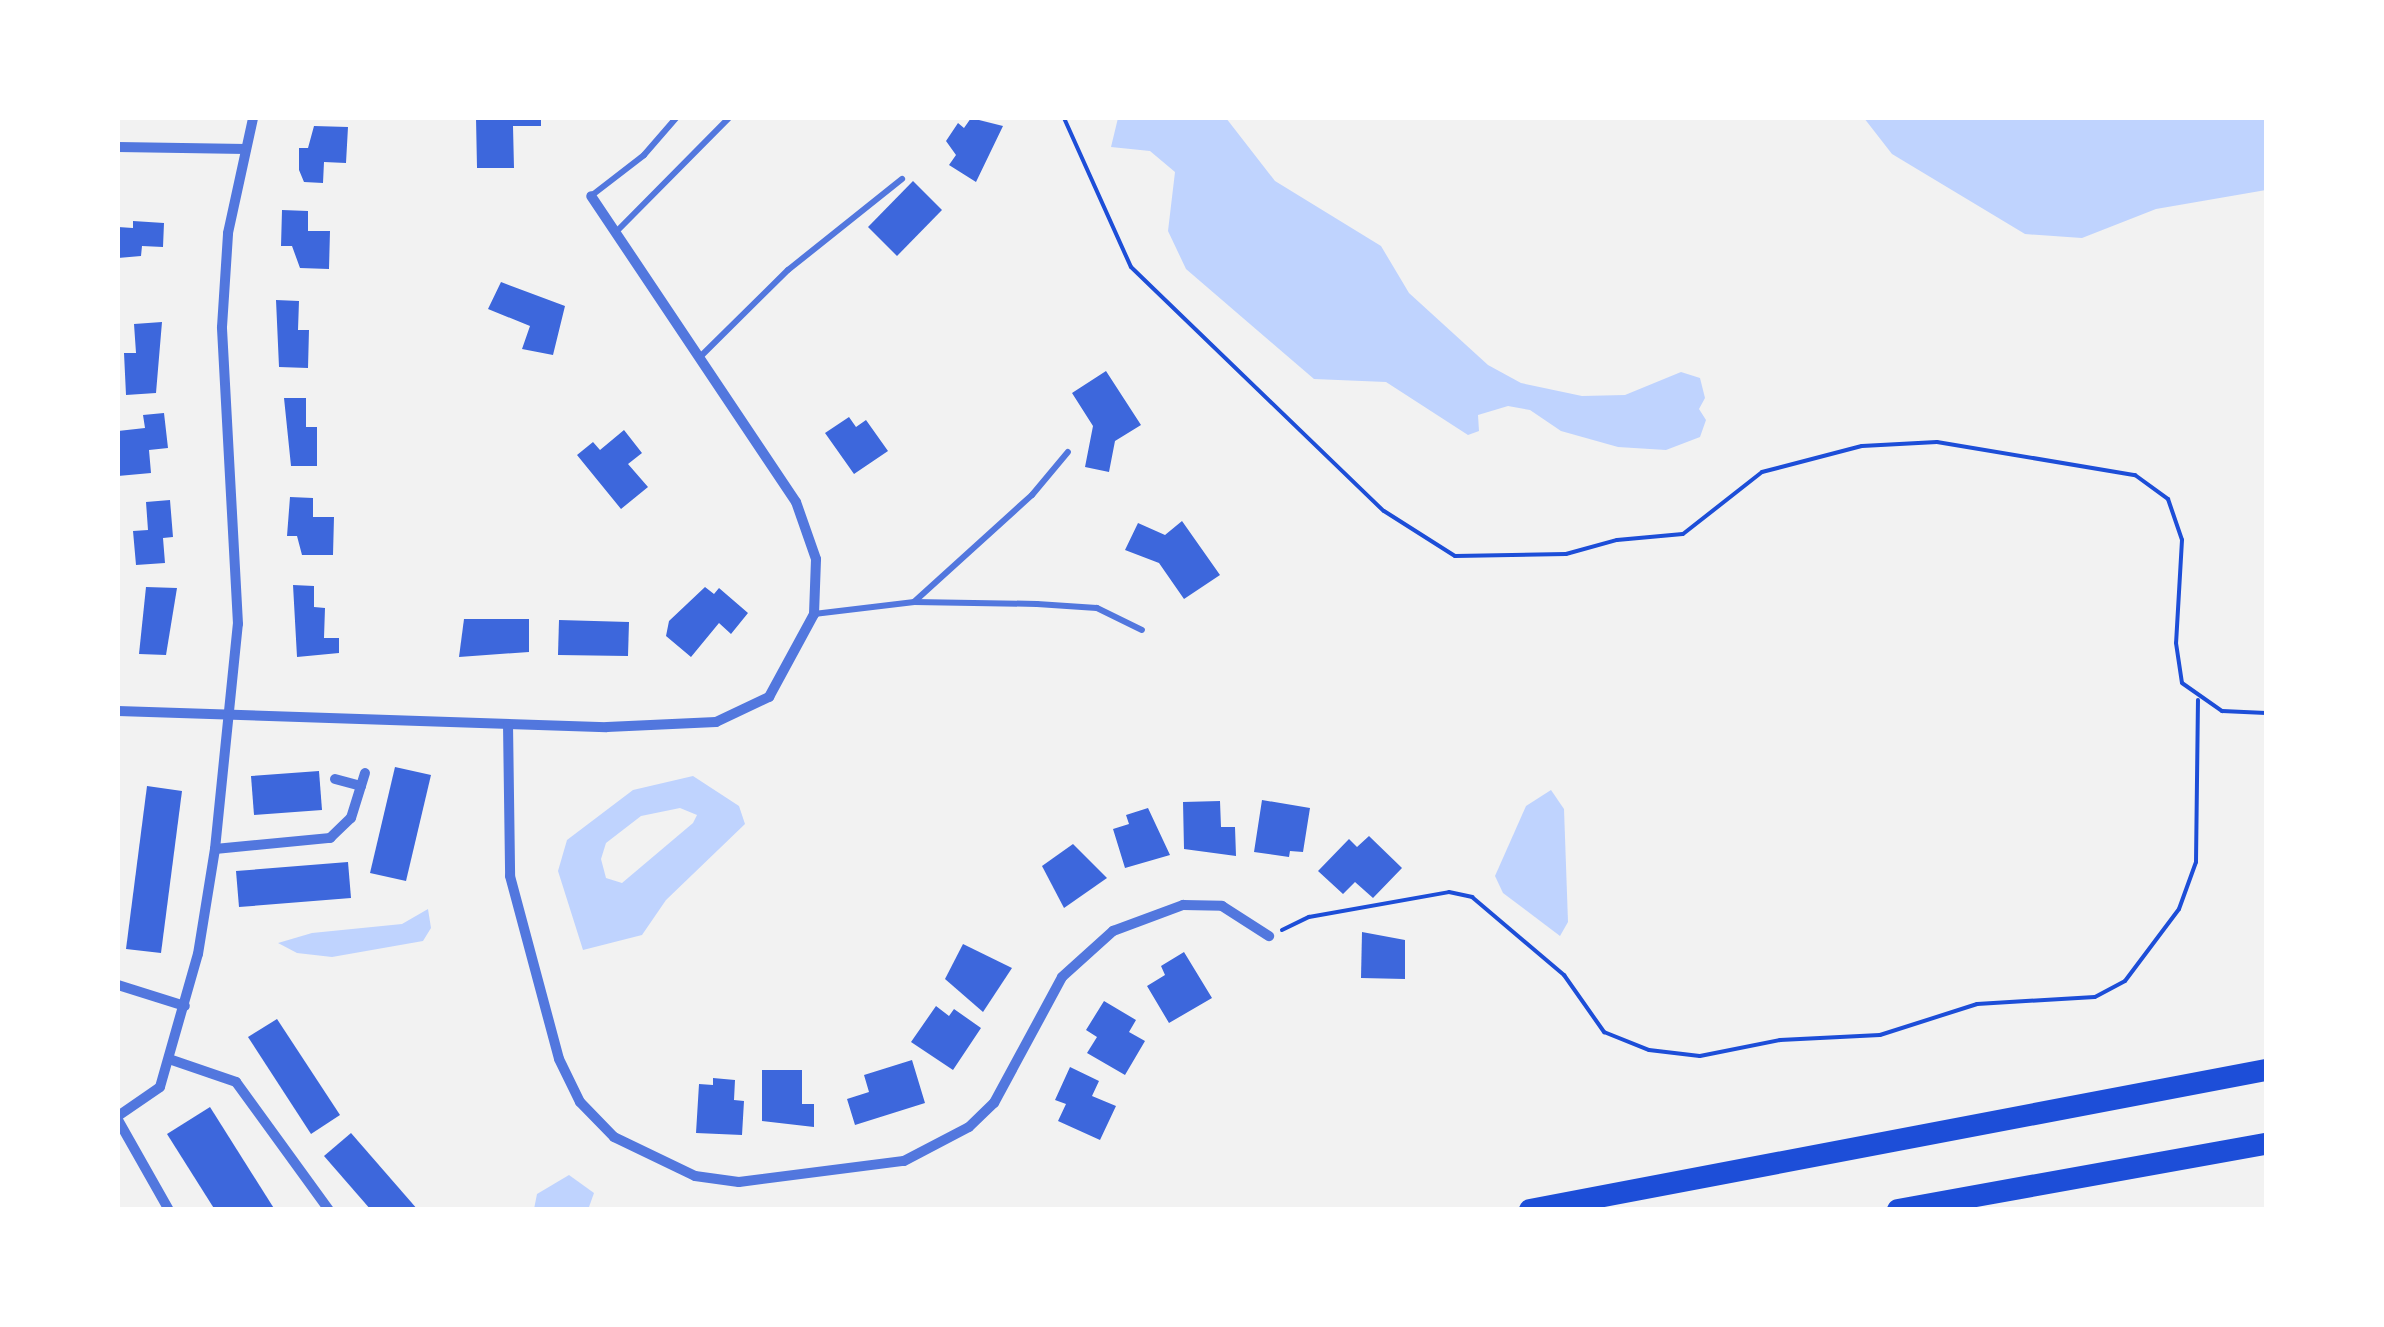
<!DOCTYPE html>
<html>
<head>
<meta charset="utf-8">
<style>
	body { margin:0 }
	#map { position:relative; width:2384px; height:1327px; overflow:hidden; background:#f2f2f2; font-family:Georgia,serif }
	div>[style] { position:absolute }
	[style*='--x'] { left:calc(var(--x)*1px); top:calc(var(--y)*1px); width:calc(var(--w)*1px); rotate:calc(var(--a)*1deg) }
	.water>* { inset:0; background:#bfd3fe }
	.building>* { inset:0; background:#3d67dc }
	.path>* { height:4px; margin:-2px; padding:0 2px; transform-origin:2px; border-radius:2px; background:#1d4ed8 }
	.service>* { height:6px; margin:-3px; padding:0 3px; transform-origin:3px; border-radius:3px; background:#5277de }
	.minor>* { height:10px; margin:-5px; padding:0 5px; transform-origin:5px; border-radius:5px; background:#5277de }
	.motorway>* { height:22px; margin:-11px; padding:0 11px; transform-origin:11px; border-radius:11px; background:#1d4ed8 }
	span { translate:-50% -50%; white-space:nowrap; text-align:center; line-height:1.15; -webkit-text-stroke:10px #fff; paint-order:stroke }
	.frame { position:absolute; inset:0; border:120px solid #fff; pointer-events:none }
</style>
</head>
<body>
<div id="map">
	<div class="water">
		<i style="clip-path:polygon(1118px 118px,1226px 118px,1275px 181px,1381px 246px,1409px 293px,1488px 365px,1521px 383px,1582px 396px,1625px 395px,1681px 372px,1700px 378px,1705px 398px,1699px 409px,1706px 420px,1700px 437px,1666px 450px,1618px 447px,1561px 431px,1530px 410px,1508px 406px,1478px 415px,1479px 431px,1468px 435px,1386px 382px,1314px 379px,1186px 269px,1168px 231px,1175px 172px,1150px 151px,1111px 147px)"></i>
		<i style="clip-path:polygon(1864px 118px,2266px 118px,2266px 190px,2156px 209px,2082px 238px,2025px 234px,1892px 154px)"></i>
		<i style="clip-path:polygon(evenodd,693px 776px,739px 806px,745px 824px,666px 900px,642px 935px,583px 950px,558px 871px,567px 840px,633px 790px,693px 776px,680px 808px,697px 815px,693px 823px,622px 883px,606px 878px,601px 859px,606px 843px,641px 816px,680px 808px)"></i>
		<i style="clip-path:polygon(1551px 790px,1564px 809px,1568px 922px,1560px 936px,1503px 893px,1495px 876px,1526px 806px)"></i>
		<i style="clip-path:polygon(428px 909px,431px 928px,423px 941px,332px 957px,297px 953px,278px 943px,312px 933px,402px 924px)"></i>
		<i style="clip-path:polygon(569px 1175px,594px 1193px,589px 1207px,534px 1209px,537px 1194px)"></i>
	</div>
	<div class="building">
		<i style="clip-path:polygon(476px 118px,541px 118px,541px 126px,513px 126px,514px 168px,477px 168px)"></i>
		<i style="clip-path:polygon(971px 118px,1003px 126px,976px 182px,949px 165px,956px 155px,946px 141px,958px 123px,964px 128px)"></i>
		<i style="clip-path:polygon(314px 126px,348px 127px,346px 163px,324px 162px,323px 183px,304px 182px,299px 170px,299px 148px,308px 148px)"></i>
		<i style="clip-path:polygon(913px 181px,942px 210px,897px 256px,868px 227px)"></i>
		<i style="clip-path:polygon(282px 210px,308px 211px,308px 231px,330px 231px,329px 269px,300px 268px,292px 246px,281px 246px)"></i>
		<i style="clip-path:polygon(133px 221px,164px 223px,163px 247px,142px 246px,141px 256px,118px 258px,118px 227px,133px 228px)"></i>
		<i style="clip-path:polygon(501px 282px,565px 306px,553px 355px,522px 349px,530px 326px,488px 309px)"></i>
		<i style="clip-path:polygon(276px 300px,299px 301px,298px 330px,309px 330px,308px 368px,279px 367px)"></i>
		<i style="clip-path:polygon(162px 322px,156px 393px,126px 395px,124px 353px,136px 353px,134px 324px)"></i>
		<i style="clip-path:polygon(1106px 371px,1141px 425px,1115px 441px,1109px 472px,1085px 467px,1093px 426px,1072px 393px)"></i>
		<i style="clip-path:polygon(284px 398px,306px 398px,306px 427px,317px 427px,317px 466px,291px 466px)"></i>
		<i style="clip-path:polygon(164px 413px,168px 448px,149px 450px,151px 473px,118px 476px,118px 431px,145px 428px,143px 415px)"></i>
		<i style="clip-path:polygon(849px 417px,856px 427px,866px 420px,888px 451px,854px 474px,825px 433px)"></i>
		<i style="clip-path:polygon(624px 430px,642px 453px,628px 464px,648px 487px,621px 509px,577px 455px,593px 442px,600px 450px)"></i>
		<i style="clip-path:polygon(290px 497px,313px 498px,313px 517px,334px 517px,333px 555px,302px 555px,297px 536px,287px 536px)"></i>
		<i style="clip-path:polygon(170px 500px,173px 537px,163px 538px,165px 563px,136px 565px,133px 531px,148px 530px,146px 502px)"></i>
		<i style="clip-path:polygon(1182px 521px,1220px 575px,1184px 599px,1159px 563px,1125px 550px,1138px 523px,1165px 535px)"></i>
		<i style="clip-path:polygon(293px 585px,314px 586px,314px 607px,325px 608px,324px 638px,339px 638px,339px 653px,297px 657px)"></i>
		<i style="clip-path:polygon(146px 587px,177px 588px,166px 655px,139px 654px)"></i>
		<i style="clip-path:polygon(705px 587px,714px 594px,719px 588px,748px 613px,731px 634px,719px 623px,691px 657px,666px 636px,669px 621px)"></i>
		<i style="clip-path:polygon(464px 619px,529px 619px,529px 652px,459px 657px)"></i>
		<i style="clip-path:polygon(559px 620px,629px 622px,628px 656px,558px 655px)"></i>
		<i style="clip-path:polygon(395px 767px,431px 775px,406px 881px,370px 873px)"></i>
		<i style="clip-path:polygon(319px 771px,322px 810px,254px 815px,251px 776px)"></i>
		<i style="clip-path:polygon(147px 786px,182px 791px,161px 953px,126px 949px)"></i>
		<i style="clip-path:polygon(1262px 800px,1310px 808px,1303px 852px,1290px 851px,1289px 857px,1254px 852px)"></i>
		<i style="clip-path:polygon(1220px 801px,1221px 827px,1235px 827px,1236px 856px,1184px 849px,1183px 802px)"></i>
		<i style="clip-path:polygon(1148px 808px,1170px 855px,1125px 868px,1113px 829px,1129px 824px,1126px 815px)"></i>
		<i style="clip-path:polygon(1369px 836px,1402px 868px,1373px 898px,1355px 882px,1343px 894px,1318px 871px,1349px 839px,1357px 847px)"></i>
		<i style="clip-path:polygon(1073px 844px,1107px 878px,1064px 908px,1042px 866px)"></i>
		<i style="clip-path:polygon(348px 862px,351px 898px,239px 907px,236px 871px)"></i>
		<i style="clip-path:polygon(1362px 932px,1405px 940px,1405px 979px,1361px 978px)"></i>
		<i style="clip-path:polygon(963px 944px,1012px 968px,983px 1012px,945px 979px)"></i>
		<i style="clip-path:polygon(1184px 952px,1212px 998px,1169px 1023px,1147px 986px,1165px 975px,1161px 966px)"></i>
		<i style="clip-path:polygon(1104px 1001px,1136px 1020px,1129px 1032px,1145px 1041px,1125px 1075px,1087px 1053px,1097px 1037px,1086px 1030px)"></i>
		<i style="clip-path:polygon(936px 1006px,949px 1016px,954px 1009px,981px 1028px,953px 1070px,911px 1042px)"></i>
		<i style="clip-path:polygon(277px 1019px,340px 1115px,311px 1134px,248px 1037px)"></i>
		<i style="clip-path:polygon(912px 1060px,925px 1103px,855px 1125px,847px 1099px,869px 1092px,864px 1075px)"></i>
		<i style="clip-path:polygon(1070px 1067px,1099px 1081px,1092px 1096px,1116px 1106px,1100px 1140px,1058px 1121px,1066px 1104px,1055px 1100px)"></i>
		<i style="clip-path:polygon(762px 1070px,802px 1070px,802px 1104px,814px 1104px,814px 1127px,762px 1121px)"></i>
		<i style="clip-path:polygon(713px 1078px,735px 1080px,734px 1100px,744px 1101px,742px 1135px,696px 1133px,699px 1084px,713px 1085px)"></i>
		<i style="clip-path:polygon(210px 1107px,275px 1210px,215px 1210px,167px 1134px)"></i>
		<i style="clip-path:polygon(351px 1133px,418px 1210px,371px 1210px,324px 1156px)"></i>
	</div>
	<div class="path">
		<i style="--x:1064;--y:118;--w:163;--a:65.8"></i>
		<i style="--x:1131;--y:267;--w:351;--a:44"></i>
		<i style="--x:1384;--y:511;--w:84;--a:32.4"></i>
		<i style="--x:1455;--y:556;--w:111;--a:-1"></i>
		<i style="--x:1566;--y:554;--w:53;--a:-15.4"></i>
		<i style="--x:1617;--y:540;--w:66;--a:-5.2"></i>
		<i style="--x:1683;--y:534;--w:100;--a:-38.1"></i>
		<i style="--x:1762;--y:472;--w:103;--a:-14.6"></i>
		<i style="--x:1862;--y:446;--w:75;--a:-3.1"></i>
		<i style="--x:1937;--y:442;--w:201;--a:9.5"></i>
		<i style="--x:2135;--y:475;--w:41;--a:36"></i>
		<i style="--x:2168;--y:499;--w:43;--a:71.1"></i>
		<i style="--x:2182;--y:540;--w:103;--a:93.3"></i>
		<i style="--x:2176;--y:643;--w:40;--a:81.5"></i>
		<i style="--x:2182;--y:683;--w:49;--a:35"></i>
		<i style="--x:2222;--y:711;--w:44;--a:2.6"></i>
		<i style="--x:1282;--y:930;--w:30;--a:-26"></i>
		<i style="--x:1309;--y:917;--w:142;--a:-10.1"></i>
		<i style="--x:1449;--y:892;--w:24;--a:12"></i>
		<i style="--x:1472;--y:897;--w:121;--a:40.3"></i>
		<i style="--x:1564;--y:975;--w:70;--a:54.9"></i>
		<i style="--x:1604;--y:1032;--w:48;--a:21.8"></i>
		<i style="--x:1649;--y:1050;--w:51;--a:6.7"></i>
		<i style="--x:1700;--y:1056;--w:82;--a:-11.3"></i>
		<i style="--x:1780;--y:1040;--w:100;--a:-2.9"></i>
		<i style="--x:1880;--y:1035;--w:102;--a:-17.7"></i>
		<i style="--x:1977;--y:1004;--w:118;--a:-3.4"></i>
		<i style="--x:2095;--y:997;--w:34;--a:-28"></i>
		<i style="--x:2125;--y:981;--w:90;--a:-53.1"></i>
		<i style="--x:2179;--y:909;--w:50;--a:-70.1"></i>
		<i style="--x:2196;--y:862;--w:162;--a:-89.3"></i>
	</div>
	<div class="service">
		<i style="--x:591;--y:196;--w:67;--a:-37.7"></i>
		<i style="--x:644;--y:155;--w:49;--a:-49.1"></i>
		<i style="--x:619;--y:229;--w:156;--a:-45.3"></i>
		<i style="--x:702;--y:355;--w:121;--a:-44.7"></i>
		<i style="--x:788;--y:270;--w:146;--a:-38.6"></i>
		<i style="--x:915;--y:601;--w:158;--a:-42.2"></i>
		<i style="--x:1032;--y:495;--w:56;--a:-50.1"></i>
		<i style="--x:814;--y:614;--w:101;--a:-6.8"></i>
		<i style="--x:914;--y:602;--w:123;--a:0.9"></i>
		<i style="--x:1037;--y:604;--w:60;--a:3.8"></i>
		<i style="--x:1097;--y:608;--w:50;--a:26.1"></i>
	</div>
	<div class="minor">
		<i style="--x:118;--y:147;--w:128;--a:0.9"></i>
		<i style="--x:118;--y:711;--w:489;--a:1.9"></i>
		<i style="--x:607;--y:727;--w:109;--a:-2.6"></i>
		<i style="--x:716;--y:722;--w:59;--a:-25.3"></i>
		<i style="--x:769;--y:697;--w:94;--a:-61.5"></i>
		<i style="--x:814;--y:614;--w:55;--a:-87.9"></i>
		<i style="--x:816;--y:559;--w:60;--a:-109.3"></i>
		<i style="--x:796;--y:502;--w:368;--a:-123.8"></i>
		<i style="--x:508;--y:724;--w:152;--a:89.2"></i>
		<i style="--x:510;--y:876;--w:189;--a:75"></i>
		<i style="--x:559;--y:1059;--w:48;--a:64"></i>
		<i style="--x:580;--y:1102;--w:49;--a:45.8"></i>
		<i style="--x:614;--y:1137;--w:90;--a:25.7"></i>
		<i style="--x:695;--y:1176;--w:44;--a:7.8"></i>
		<i style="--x:739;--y:1182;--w:166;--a:-7.3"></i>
		<i style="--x:904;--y:1161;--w:73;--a:-27.6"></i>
		<i style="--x:969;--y:1127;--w:35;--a:-44"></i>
		<i style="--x:994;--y:1103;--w:143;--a:-61.6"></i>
		<i style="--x:1062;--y:977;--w:69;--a:-42"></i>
		<i style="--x:1113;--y:931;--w:75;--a:-20.4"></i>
		<i style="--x:1183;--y:905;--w:39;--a:1"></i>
		<i style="--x:1222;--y:906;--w:56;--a:32.6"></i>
		<i style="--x:335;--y:779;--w:27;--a:15"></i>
		<i style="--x:215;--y:849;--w:116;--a:-5.5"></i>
		<i style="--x:330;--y:838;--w:29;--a:-44"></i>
		<i style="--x:351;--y:818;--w:47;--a:-72.7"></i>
		<i style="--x:118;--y:985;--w:70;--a:17.4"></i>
		<i style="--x:169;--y:1059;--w:71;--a:18.9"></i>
		<i style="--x:236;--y:1082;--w:158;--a:54"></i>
		<i style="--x:118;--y:1116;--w:51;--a:-34.6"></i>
		<i style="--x:160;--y:1087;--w:138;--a:-74.1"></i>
		<i style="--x:198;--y:954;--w:106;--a:-80.8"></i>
		<i style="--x:215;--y:849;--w:226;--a:-84.2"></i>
		<i style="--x:238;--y:624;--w:297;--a:-93.1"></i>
		<i style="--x:222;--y:327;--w:94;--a:-86.3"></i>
		<i style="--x:228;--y:233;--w:118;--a:-77.7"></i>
		<i style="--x:118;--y:1120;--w:103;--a:60.5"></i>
	</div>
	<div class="motorway">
		<i style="--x:1530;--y:1210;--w:749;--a:-10.77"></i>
		<i style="--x:1898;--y:1210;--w:374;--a:-10.2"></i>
	</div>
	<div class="frame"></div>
</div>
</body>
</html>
